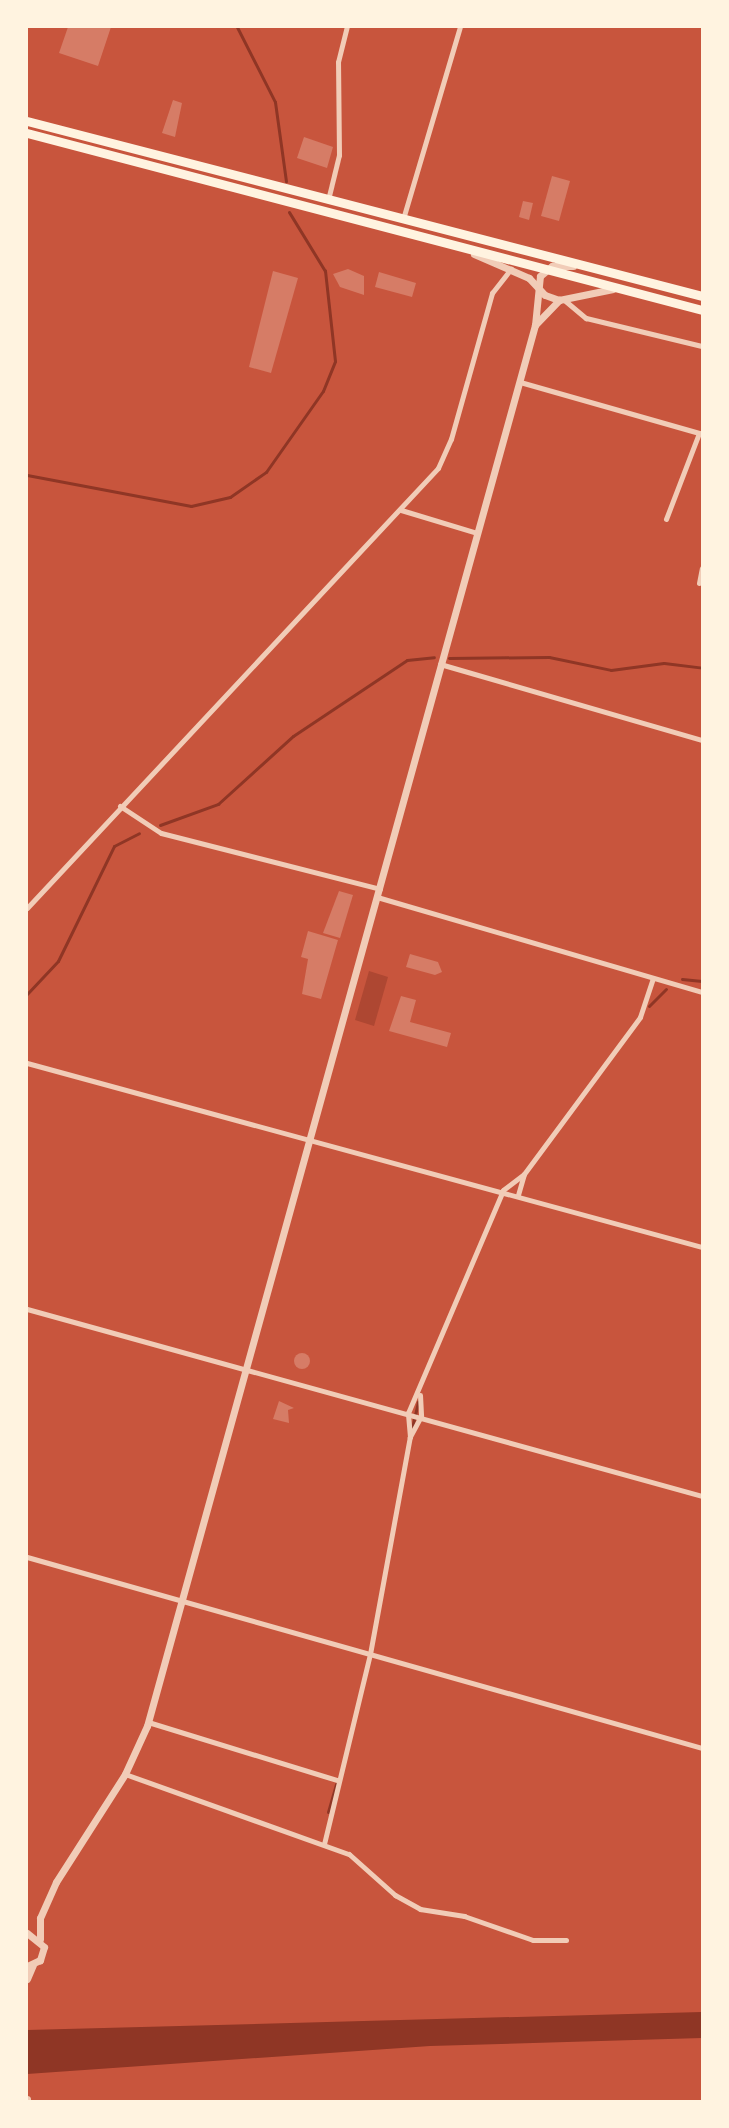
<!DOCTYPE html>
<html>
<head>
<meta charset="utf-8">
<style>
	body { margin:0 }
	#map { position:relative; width:729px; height:2128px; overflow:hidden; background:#c8553d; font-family:"Work Sans",sans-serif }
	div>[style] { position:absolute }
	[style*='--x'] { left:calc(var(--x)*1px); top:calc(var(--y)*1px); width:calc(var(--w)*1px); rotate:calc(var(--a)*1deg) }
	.green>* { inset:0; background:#ae4732 }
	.water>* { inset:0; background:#8f3625 }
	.stream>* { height:3px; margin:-1.5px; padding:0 1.5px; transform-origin:1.5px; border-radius:1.5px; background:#8f3625 }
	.building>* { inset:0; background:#d67c66 }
	.round { border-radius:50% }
	.minor>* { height:5px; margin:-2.5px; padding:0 2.5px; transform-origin:2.5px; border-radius:2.5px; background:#f1ccb7 }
	.tertiary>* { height:7px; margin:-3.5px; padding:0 3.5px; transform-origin:3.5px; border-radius:3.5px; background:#f1ccb7 }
	.primary>* { height:9px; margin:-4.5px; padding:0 4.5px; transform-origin:4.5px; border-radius:4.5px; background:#fff3e0 }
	span { translate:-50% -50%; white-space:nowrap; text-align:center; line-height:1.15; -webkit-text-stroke:5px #fff3e0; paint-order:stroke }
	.frame { position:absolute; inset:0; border:28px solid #fff3e0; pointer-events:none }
</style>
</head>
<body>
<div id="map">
	<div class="green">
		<i style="clip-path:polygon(369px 971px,388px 977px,374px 1026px,355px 1020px)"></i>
	</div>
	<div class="water">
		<i style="clip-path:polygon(702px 2012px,702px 2038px,430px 2046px,27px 2074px,27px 2030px)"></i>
	</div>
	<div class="stream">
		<i style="--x:237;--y:27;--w:84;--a:63.1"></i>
		<i style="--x:275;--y:102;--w:80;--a:82.1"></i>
		<i style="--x:27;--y:475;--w:167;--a:10.7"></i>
		<i style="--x:191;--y:506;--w:40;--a:-13"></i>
		<i style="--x:230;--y:497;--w:44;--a:-34.8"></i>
		<i style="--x:266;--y:472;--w:99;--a:-54.9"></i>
		<i style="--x:323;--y:391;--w:32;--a:-68"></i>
		<i style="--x:335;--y:361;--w:91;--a:-96.3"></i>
		<i style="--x:325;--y:271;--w:69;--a:-121.4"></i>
		<i style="--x:449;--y:658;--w:100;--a:-0.6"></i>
		<i style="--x:549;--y:657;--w:63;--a:11.8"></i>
		<i style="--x:611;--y:670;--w:53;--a:-7.5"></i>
		<i style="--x:664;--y:663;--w:38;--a:7"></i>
		<i style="--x:160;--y:825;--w:62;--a:-19.9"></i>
		<i style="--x:218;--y:804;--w:101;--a:-42.2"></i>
		<i style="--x:293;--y:736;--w:137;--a:-33.7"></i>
		<i style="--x:407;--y:660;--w:27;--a:-6"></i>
		<i style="--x:682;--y:979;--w:20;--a:6"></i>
		<i style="--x:27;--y:994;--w:45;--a:-46.8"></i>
		<i style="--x:58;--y:961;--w:128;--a:-64"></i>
		<i style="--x:114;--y:846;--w:28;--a:-27"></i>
		<i style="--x:649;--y:1006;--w:24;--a:-45"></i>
		<i style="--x:412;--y:1428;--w:27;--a:-77"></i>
		<i style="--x:328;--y:1812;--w:29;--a:-74"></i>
	</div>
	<div class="building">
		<i style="clip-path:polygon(68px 27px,111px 27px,98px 66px,59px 53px)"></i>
		<i style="clip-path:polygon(173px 100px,182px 103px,175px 137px,162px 133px)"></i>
		<i style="clip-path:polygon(304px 137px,333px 147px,327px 168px,297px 158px)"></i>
		<i style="clip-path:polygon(552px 176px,570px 181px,559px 221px,541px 216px)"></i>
		<i style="clip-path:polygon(523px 201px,533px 203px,529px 220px,519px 217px)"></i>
		<i style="clip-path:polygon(348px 269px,364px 276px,364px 295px,340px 287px,333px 274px)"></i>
		<i style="clip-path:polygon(273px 271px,298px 278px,271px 373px,249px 367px)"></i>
		<i style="clip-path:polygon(379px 272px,416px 283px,412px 297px,375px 287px)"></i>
		<i style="clip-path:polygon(339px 891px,353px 895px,340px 938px,323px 933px)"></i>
		<i style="clip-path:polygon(308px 931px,338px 940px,321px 999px,302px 994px,308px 959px,301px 957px)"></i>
		<i style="clip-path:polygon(410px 954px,438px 962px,442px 972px,435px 975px,406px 967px)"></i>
		<i style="clip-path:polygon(401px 996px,416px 1000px,410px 1022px,451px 1033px,447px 1047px,389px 1031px)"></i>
		<i class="round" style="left:294px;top:1353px;width:16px;height:16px"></i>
		<i style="clip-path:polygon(279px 1401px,294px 1408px,288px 1410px,289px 1423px,273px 1419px)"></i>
	</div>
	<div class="minor">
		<i style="--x:328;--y:200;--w:46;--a:-76.3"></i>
		<i style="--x:339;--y:155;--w:93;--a:-90.6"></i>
		<i style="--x:338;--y:62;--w:36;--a:-76"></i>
		<i style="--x:403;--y:219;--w:200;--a:-73.5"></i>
		<i style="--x:563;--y:299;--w:30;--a:40"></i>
		<i style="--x:586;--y:318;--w:119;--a:13.6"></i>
		<i style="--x:520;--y:382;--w:189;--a:15.9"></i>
		<i style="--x:401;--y:510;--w:79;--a:16.8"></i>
		<i style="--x:666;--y:519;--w:92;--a:-69"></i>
		<i style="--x:699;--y:583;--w:15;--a:-79"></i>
		<i style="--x:440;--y:664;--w:273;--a:16.2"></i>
		<i style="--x:120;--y:806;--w:49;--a:33.4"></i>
		<i style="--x:161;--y:833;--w:226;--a:14.3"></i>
		<i style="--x:377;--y:897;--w:339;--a:16.3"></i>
		<i style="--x:27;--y:908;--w:602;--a:-46.95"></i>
		<i style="--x:438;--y:468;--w:32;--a:-66"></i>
		<i style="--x:451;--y:439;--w:152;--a:-74.3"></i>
		<i style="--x:492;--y:293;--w:31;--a:-52"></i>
		<i style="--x:27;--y:1063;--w:700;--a:15.25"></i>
		<i style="--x:524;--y:1174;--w:195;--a:-53.5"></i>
		<i style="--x:640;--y:1017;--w:41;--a:-71.6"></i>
		<i style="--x:27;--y:1309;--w:700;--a:15.48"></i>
		<i style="--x:420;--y:1395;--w:21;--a:87"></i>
		<i style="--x:421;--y:1416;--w:24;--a:118"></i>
		<i style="--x:410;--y:1437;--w:24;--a:-95"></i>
		<i style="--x:408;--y:1413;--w:242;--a:-66.9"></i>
		<i style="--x:503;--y:1190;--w:26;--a:-37"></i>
		<i style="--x:524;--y:1174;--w:22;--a:106"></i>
		<i style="--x:27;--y:1557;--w:702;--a:15.8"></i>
		<i style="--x:148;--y:1722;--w:198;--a:17.1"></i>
		<i style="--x:125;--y:1774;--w:238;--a:19.7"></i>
		<i style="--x:349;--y:1854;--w:62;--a:41.7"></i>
		<i style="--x:395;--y:1895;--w:29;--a:29"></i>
		<i style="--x:420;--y:1909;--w:45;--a:9"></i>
		<i style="--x:464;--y:1916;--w:73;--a:19.2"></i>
		<i style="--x:533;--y:1940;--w:33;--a:0"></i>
		<i style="--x:324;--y:1844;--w:195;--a:-76.4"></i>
		<i style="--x:370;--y:1654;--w:221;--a:-79.6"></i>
	</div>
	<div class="tertiary">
		<i style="--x:474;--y:254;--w:60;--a:23.6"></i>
		<i style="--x:529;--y:278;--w:23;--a:47"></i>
		<i style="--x:545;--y:295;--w:15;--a:20"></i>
		<i style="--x:535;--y:325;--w:49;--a:-84.2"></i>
		<i style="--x:540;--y:276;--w:16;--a:-40"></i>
		<i style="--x:552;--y:266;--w:21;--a:0"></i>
		<i style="--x:27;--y:1933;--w:22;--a:39"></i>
		<i style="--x:44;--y:1947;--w:14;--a:107"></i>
		<i style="--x:40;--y:1960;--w:14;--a:155"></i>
		<i style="--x:40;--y:1939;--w:21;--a:-90"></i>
		<i style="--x:40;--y:1918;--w:39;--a:-66"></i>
		<i style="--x:56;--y:1882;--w:128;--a:-57.4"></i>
		<i style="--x:125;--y:1774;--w:53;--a:-65.4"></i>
		<i style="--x:147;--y:1726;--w:1454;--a:-74.52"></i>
		<i style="--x:535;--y:325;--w:35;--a:-46"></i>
		<i style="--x:559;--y:300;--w:55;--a:-11.5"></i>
		<i style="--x:27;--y:1979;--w:15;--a:-67"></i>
		<i style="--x:27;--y:2099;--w:2;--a:90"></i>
	</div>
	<div class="primary">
		<i style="--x:27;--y:121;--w:697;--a:14.53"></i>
		<i style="--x:27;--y:133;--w:698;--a:14.69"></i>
	</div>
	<div class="frame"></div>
</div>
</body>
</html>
